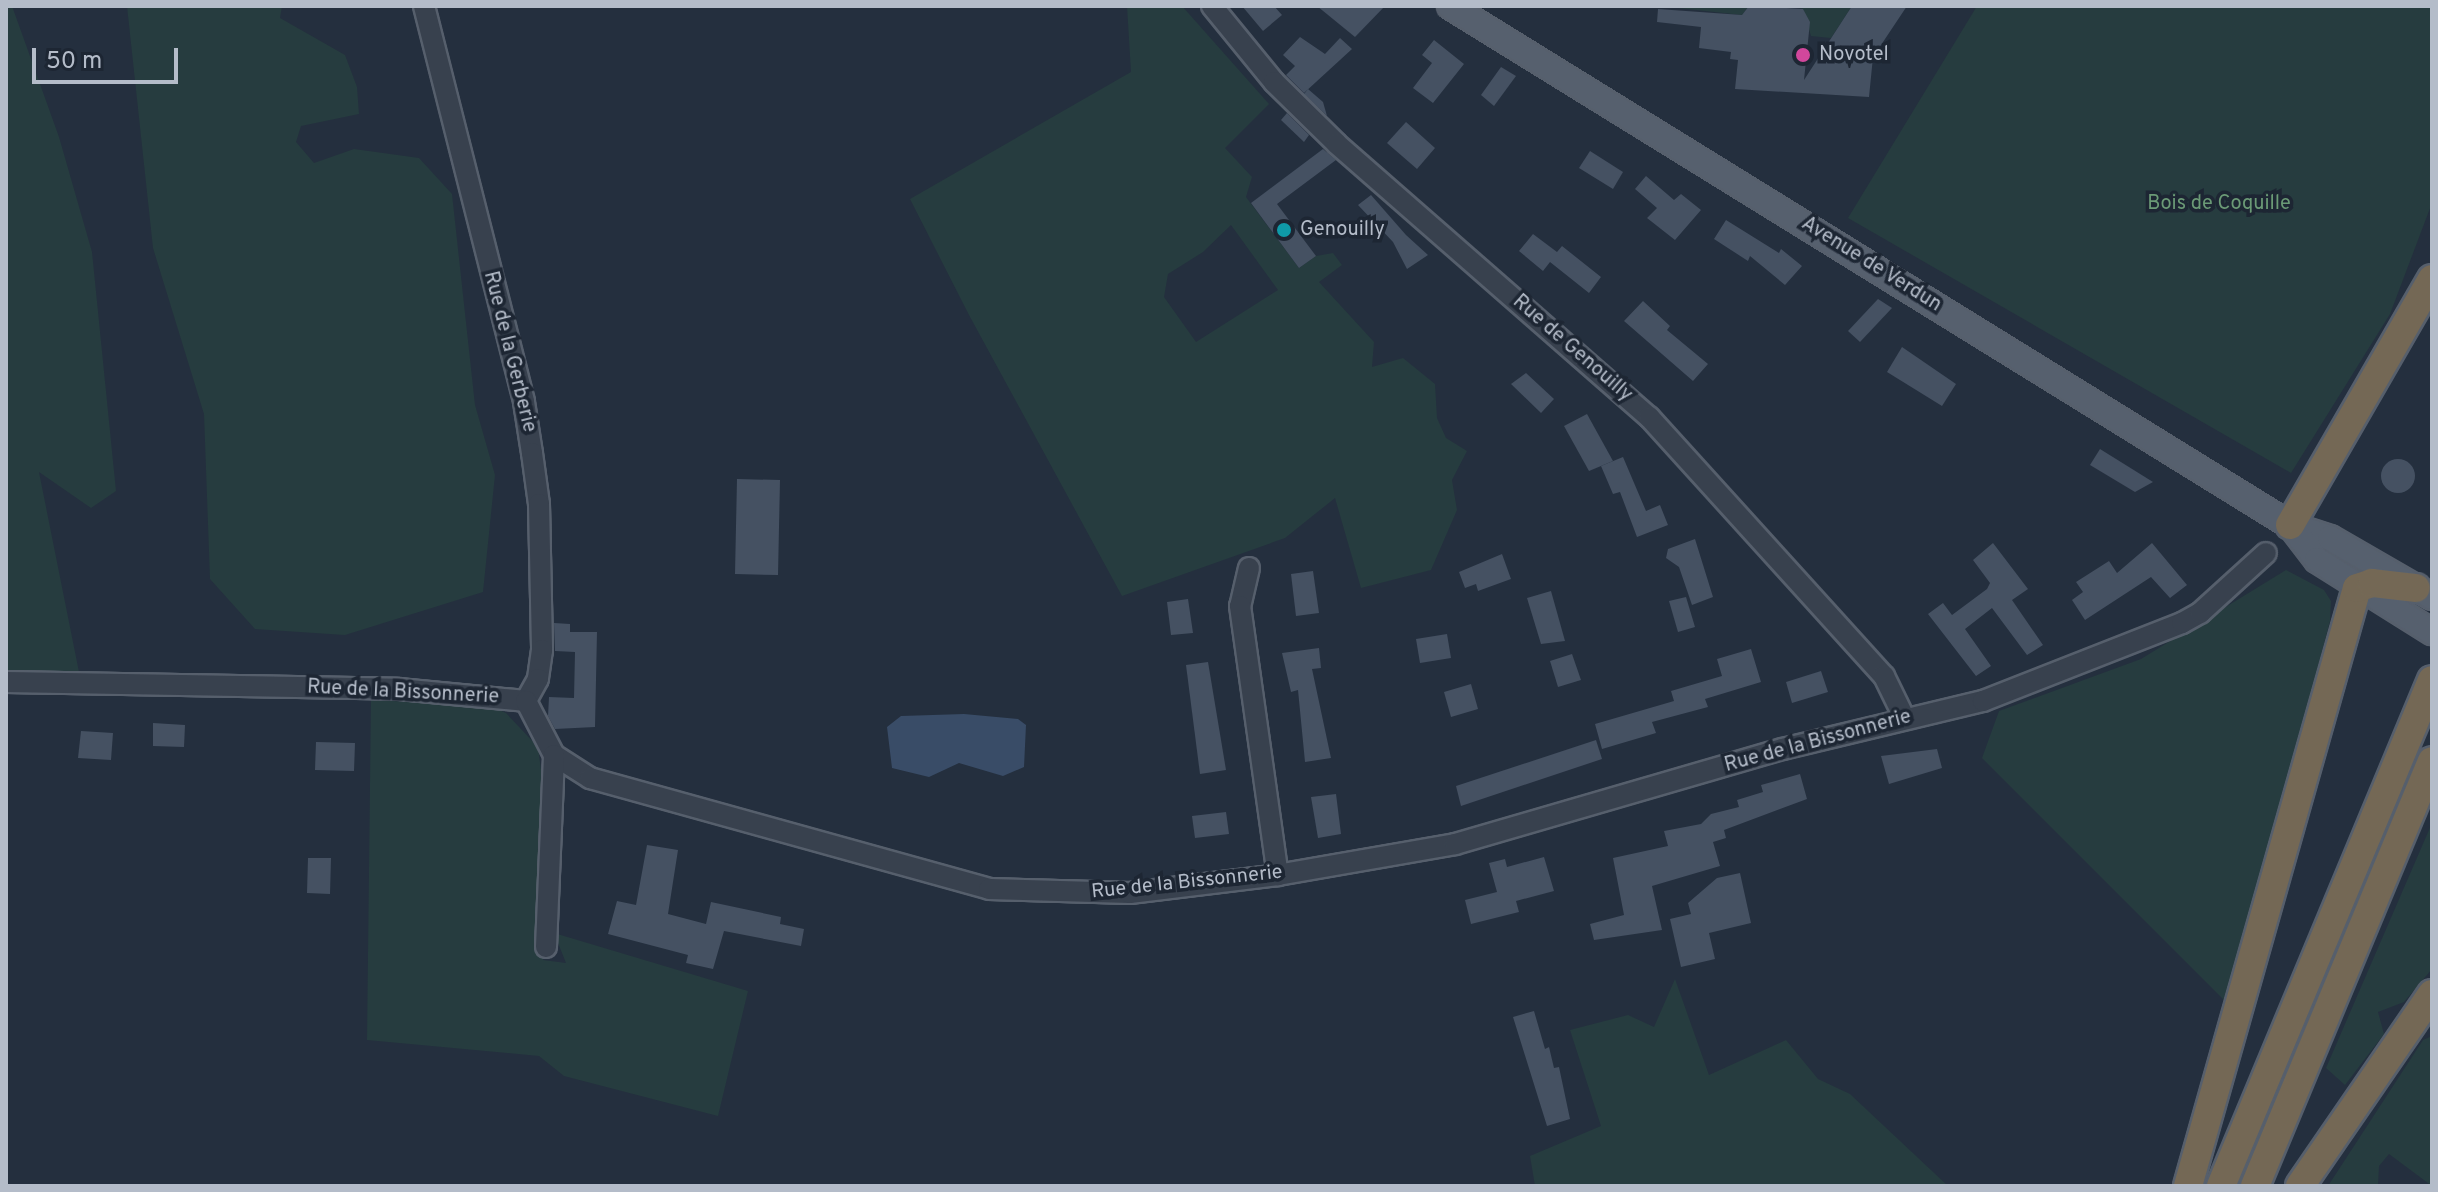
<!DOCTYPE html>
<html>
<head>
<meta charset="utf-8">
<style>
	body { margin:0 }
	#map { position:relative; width:2438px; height:1192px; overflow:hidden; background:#242f3e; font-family:Overpass,sans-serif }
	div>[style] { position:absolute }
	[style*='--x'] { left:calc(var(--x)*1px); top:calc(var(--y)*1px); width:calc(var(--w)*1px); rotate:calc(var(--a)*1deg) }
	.green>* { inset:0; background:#263c3f }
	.water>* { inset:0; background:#394c67 }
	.building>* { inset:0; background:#455162 }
	.round { border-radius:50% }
	.roads { filter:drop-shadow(2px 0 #565f6c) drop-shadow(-2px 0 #565f6c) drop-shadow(0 2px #565f6c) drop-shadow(0 -2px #565f6c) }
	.minor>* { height:20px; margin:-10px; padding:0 10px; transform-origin:10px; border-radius:10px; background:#38414e }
	.major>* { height:24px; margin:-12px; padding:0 12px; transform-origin:12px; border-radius:12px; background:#56606e }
	.highway>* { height:28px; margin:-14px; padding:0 14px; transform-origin:14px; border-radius:14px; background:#746855 }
	.dots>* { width:22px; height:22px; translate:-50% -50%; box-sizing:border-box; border:4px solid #1d2633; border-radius:50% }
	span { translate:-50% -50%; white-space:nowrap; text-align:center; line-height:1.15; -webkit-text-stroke:7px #1d2633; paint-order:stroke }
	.poi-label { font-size:20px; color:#b4bcc9 }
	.left { translate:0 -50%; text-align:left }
	.park-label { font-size:20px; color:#6b9a76 }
	.street-label { font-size:20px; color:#b4bcc9 }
	.frame { position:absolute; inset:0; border:8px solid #b4bcc9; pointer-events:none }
	.scale { position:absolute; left:32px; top:48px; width:146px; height:36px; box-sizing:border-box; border:4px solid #b4bcc9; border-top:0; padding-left:10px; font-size:24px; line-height:28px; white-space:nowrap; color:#b4bcc9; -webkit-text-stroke:6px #1d2633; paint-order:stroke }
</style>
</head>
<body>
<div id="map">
	<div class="green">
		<i style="clip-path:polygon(6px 6px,12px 6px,59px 137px,92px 252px,116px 491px,91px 508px,39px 472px,79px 672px,6px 670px)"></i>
		<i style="clip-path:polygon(127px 6px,282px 6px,280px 18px,345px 55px,357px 87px,359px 114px,301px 126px,296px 142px,314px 163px,354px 149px,419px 158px,452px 194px,475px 405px,495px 475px,483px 592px,345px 635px,255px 629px,210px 579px,204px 414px,153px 248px)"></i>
		<i style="clip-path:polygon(evenodd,1127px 6px,1182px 6px,1269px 104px,1225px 148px,1252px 177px,1246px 197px,1299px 268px,1316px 256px,1333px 253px,1342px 265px,1319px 282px,1374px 342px,1372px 367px,1403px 358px,1435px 384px,1437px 418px,1446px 438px,1467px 451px,1452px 480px,1457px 510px,1431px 570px,1361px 588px,1335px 498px,1285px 538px,1122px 596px,969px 315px,910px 199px,1131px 72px,1127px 6px,1231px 225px,1278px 290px,1196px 342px,1164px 297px,1168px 274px,1203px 252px,1231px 225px)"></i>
		<i style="clip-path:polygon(1749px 6px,1742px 15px,1678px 8px,1678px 6px)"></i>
		<i style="clip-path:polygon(1794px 6px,1852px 6px,1831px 38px,1811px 36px,1803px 9px)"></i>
		<i style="clip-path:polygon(1977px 6px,2432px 6px,2432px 203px,2390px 314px,2291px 473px,1848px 218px)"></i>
		<i style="clip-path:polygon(2286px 570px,2324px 590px,2331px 601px,2330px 621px,2229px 1005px,1982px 758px,1999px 711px,2141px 659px)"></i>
		<i style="clip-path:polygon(371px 700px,489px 705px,506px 713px,538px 747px,544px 792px,543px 960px,566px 963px,554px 933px,748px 991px,718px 1116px,564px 1076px,539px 1056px,367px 1040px)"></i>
		<i style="clip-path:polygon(2432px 823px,2432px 969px,2404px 1002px,2378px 1012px,2384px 1034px,2345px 1085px,2326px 1068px)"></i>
		<i style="clip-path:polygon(1675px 979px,1709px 1075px,1786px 1040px,1818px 1079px,1850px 1094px,1948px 1186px,1535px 1186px,1530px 1156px,1601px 1126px,1570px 1030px,1628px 1015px,1654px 1027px)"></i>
		<i style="clip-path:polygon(2432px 1036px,2432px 1186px,2389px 1154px,2379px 1166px,2378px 1186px,2328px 1186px,2423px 1040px)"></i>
	</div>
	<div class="water">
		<i style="clip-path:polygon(964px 714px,1018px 719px,1026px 725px,1024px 767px,1003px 776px,959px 763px,929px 777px,892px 768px,887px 727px,901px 716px)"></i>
	</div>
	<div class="building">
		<i style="clip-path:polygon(1242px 6px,1274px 6px,1282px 15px,1263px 31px)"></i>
		<i style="clip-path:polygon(1317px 6px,1385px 6px,1355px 37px)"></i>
		<i style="clip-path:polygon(1749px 6px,1803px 9px,1810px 22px,1804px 80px,1852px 6px,1907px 6px,1873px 57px,1869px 97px,1735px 89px,1738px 60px,1730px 59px,1731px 52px,1699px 48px,1701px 27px,1657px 22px,1658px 9px,1742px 15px)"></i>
		<i style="clip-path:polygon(1300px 37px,1325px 54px,1340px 38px,1352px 49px,1304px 93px,1286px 75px,1295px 66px,1283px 55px)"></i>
		<i style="clip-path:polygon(1434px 40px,1464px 64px,1433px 103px,1413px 88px,1432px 63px,1422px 55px)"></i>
		<i style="clip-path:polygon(1501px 67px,1516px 76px,1494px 106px,1481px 95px)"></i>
		<i style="clip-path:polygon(1308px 89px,1323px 102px,1327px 116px,1304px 94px)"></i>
		<i style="clip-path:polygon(1287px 113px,1309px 135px,1304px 142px,1281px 120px)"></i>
		<i style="clip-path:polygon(1406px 122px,1435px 148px,1417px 169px,1387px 143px)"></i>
		<i style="clip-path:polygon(1323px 149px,1336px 160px,1277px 204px,1316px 256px,1299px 268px,1251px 203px)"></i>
		<i style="clip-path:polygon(1590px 151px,1623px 172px,1613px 189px,1579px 168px)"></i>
		<i style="clip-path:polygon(1646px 176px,1674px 200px,1681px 194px,1701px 210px,1675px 240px,1647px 218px,1657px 208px,1635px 189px)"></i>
		<i style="clip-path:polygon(1371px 195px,1406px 235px,1428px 255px,1407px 269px,1393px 242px,1358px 205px)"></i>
		<i style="clip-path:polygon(1726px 220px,1779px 253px,1781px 249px,1802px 266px,1785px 285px,1750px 256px,1748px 261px,1714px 239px)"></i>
		<i style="clip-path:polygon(1533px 234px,1557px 252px,1562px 246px,1601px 277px,1589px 293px,1550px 262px,1543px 271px,1519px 251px)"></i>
		<i style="clip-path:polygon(1878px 299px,1892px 308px,1860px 342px,1848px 331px)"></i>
		<i style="clip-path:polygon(1643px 301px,1670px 326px,1667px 330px,1708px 364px,1693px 381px,1624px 321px)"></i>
		<i style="clip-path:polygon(1902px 347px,1956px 384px,1942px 406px,1887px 372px)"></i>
		<i style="clip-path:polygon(1526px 373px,1554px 399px,1541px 413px,1511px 384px)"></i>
		<i style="clip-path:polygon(1587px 414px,1613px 461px,1589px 471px,1564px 426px)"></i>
		<i style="clip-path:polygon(2100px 449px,2153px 482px,2135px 492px,2090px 465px)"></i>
		<i style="clip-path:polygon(1623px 457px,1646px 511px,1660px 505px,1668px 525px,1637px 537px,1620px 492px,1613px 494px,1601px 466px)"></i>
		<i class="round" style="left:2381px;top:459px;width:34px;height:34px"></i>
		<i style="clip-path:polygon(737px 479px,780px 480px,778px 575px,735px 574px)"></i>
		<i style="clip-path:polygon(1695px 539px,1713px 597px,1692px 605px,1679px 567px,1666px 558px,1668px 549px)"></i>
		<i style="clip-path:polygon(1993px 543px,2028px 589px,2012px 600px,2043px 645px,2027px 655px,1992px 608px,1965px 629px,1991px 666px,1976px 676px,1928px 614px,1943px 603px,1952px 615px,1987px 589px,1990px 583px,1973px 560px)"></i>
		<i style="clip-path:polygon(2152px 543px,2187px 585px,2170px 598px,2151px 577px,2085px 620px,2072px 600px,2083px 592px,2076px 582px,2109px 561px,2117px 573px)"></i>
		<i style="clip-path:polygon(1502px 554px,1511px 579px,1478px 591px,1476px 584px,1465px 588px,1459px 572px)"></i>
		<i style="clip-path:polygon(1313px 571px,1319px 613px,1296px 616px,1291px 574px)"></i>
		<i style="clip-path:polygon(1551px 591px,1565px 641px,1541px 644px,1527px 598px)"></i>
		<i style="clip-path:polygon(1686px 597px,1695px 627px,1678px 632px,1669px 601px)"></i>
		<i style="clip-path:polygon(1188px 599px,1193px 633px,1171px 635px,1167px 602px)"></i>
		<i style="clip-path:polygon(554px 623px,570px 624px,570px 632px,597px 632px,595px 727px,555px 729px,548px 716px,549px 697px,574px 698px,575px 652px,555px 651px)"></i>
		<i style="clip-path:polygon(1447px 634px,1451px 658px,1420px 663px,1416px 639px)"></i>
		<i style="clip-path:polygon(1319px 648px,1321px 668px,1312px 669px,1331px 758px,1305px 762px,1298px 690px,1291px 692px,1282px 653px)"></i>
		<i style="clip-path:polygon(1751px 649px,1761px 682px,1705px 699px,1708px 707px,1652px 722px,1656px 733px,1602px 749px,1595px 724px,1674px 701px,1671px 691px,1722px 676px,1717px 659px)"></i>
		<i style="clip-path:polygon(1572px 654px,1581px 680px,1558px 687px,1550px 661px)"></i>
		<i style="clip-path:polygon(1208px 662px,1226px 770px,1200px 774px,1186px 665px)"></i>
		<i style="clip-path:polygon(1821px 671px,1828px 692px,1792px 703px,1786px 682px)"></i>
		<i style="clip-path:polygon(1471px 684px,1478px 709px,1451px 717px,1444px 692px)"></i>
		<i style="clip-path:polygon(153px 723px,185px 725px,184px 747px,153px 746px)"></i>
		<i style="clip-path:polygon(81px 731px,113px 733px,111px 760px,78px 758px)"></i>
		<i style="clip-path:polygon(1596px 740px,1602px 759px,1461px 806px,1456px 786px)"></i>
		<i style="clip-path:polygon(316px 742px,355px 743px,354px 771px,315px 770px)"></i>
		<i style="clip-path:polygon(1937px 749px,1942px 768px,1889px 784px,1881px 756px)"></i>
		<i style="clip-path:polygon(1800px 774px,1807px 799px,1724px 830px,1726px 838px,1713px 842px,1720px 866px,1652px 886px,1662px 930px,1594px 940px,1590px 924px,1624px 915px,1613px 858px,1668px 846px,1664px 831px,1701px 824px,1711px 814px,1739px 807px,1737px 800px,1763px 792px,1761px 785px)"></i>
		<i style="clip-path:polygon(1336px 794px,1341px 834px,1318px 838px,1311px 797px)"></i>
		<i style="clip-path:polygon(1226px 812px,1229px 834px,1195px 838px,1192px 816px)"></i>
		<i style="clip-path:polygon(647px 845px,678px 850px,668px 914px,706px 924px,711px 902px,781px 917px,780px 924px,804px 929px,801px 946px,724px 931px,713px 969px,686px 963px,688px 955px,608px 934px,617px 901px,636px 905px)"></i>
		<i style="clip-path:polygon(1544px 857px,1554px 891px,1516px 901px,1519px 912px,1471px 924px,1465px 900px,1497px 892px,1489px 863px,1505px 859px,1507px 867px)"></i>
		<i style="clip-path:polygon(308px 858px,331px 858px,330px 894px,307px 893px)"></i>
		<i style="clip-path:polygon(1740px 873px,1751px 923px,1709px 933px,1715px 959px,1681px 967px,1670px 919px,1691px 914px,1688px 903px,1717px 878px)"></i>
		<i style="clip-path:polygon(1534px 1011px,1545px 1049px,1549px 1047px,1554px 1068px,1559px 1067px,1570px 1119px,1547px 1126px,1513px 1017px)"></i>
	</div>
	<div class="roads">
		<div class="minor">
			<i style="--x:424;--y:6;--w:408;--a:75.8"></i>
			<i style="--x:524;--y:402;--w:52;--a:81.1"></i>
			<i style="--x:532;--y:453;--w:51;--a:82.2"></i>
			<i style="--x:539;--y:504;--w:146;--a:88.8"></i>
			<i style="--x:542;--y:650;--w:29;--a:98"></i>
			<i style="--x:538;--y:679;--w:25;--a:119"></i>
			<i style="--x:1212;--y:6;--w:98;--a:50.8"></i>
			<i style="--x:1274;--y:82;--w:88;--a:44.5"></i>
			<i style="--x:1337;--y:144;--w:415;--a:41.2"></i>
			<i style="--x:1649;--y:417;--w:350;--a:47.8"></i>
			<i style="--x:1884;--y:676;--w:46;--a:64"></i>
			<i style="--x:1249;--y:568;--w:39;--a:103"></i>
			<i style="--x:1240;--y:606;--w:272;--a:82"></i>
			<i style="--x:6;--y:682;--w:393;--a:1"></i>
			<i style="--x:399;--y:689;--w:128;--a:5.4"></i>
			<i style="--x:526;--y:701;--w:61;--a:62.6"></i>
			<i style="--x:554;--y:755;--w:43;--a:32.6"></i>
			<i style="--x:590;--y:778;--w:414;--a:15.5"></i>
			<i style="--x:989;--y:889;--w:141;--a:1.6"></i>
			<i style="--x:1130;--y:893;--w:149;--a:-6.9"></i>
			<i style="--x:1278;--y:875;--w:180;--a:-9.9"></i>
			<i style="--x:1455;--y:844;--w:341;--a:-16.2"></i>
			<i style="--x:1783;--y:749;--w:206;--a:-13.5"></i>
			<i style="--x:1983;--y:701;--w:214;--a:-21.4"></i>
			<i style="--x:2182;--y:623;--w:21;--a:-29"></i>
			<i style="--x:2200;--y:613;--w:89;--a:-42.3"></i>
			<i style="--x:546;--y:947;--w:192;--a:-87.6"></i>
		</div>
		<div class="major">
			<i style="--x:1450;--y:6;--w:987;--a:31.71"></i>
			<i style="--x:2290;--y:525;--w:42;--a:18"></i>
			<i style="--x:2330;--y:538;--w:118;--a:30"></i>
			<i style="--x:2290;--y:525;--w:44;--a:52.4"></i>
			<i style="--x:2317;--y:560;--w:136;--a:32.1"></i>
		</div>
		<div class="highway">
			<i style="--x:2290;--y:525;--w:284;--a:-60"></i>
			<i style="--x:2188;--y:1186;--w:621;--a:-74.22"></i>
			<i style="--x:2357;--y:588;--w:16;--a:-18"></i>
			<i style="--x:2372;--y:583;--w:44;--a:6.5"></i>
			<i style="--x:2221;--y:1186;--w:548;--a:-67.36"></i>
			<i style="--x:2255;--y:1186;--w:460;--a:-67.4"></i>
			<i style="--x:2300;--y:1186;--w:233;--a:-55.5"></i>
		</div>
	</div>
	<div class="dots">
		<i style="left:1803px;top:55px;background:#d1479c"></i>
		<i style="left:1284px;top:230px;background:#0f9aa8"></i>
	</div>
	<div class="poi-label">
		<span class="left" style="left:1819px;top:55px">Novotel</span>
		<span class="left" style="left:1300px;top:230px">Genouilly</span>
	</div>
	<div class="park-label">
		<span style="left:2219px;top:204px">Bois de Coquille</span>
	</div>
	<div class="street-label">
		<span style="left:1871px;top:265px;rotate:32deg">Avenue de Verdun</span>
		<span style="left:1572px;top:349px;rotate:41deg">Rue de Genouilly</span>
		<span style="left:509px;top:352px;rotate:76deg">Rue de la Gerberie</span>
		<span style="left:403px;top:693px;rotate:3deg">Rue de la Bissonnerie</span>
		<span style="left:1818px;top:742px;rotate:-15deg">Rue de la Bissonnerie</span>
		<span style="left:1187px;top:883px;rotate:-6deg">Rue de la Bissonnerie</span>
	</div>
	<div class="frame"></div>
	<div class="scale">50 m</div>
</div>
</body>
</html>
